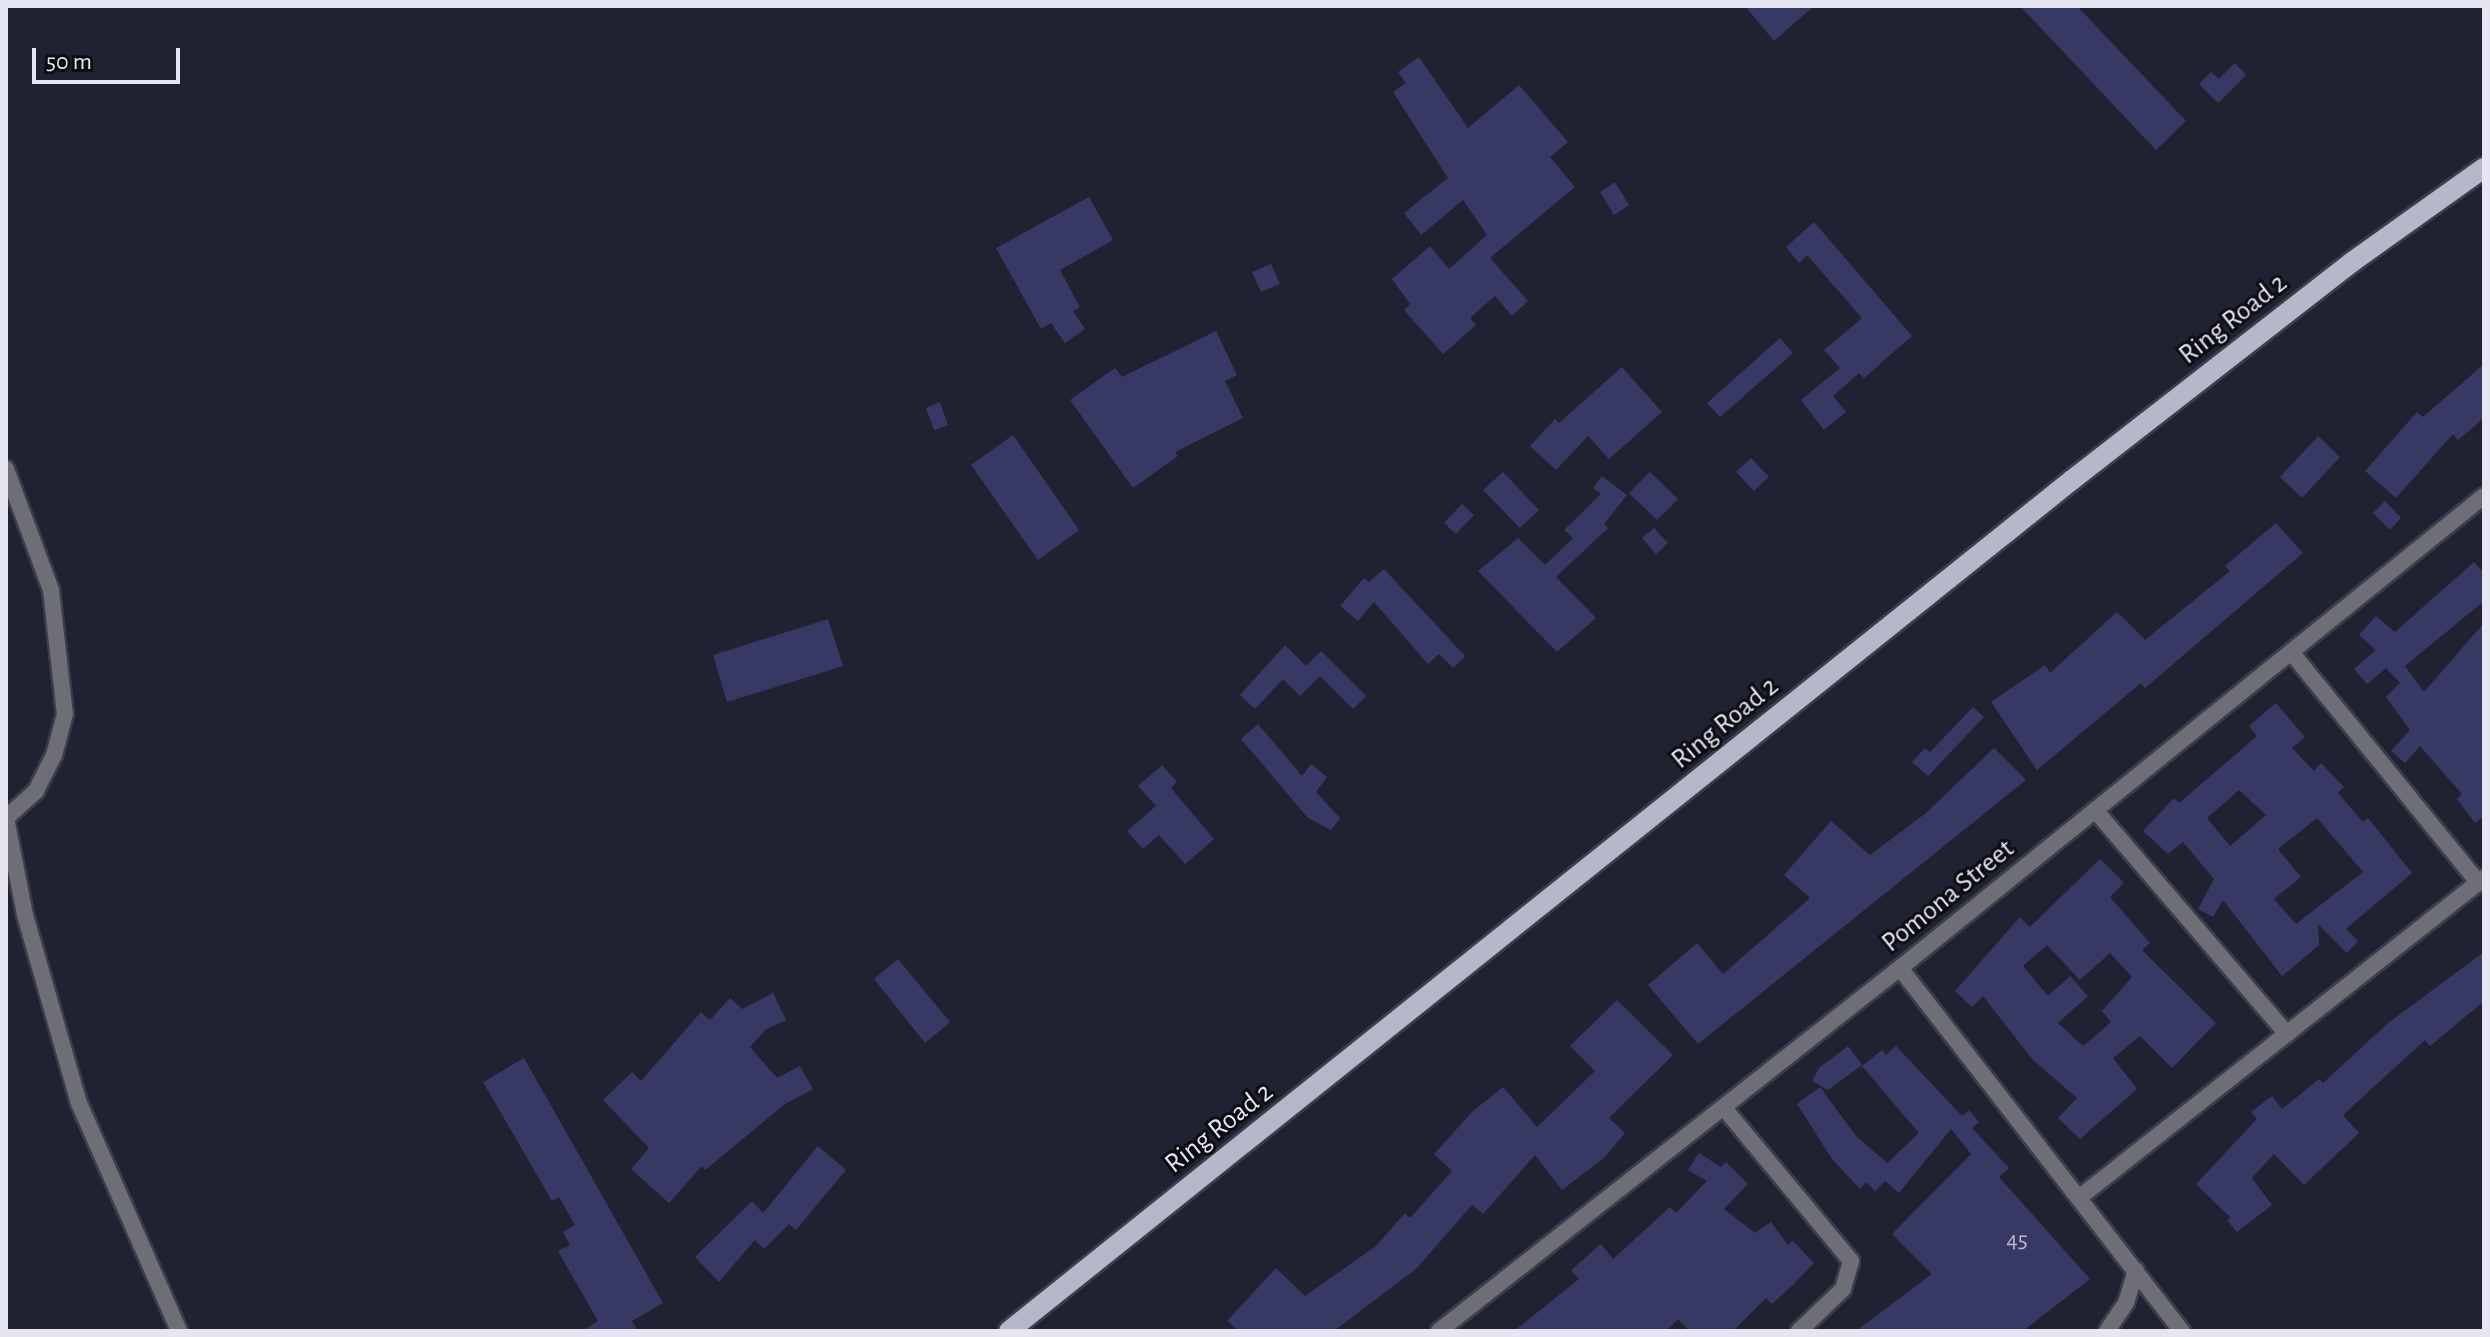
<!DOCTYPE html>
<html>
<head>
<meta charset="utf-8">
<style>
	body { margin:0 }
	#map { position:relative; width:2490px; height:1337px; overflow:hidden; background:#212231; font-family:"Alegreya Sans",sans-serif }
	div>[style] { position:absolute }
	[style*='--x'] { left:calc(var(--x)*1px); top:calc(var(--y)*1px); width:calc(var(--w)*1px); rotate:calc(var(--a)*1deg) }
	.building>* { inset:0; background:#373863 }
	.roads { filter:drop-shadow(2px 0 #3c3d4c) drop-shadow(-2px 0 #3c3d4c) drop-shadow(0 2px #3c3d4c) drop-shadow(0 -2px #3c3d4c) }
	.minor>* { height:16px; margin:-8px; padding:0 8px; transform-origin:8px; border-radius:8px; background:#6d6e76 }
	.primary>* { height:20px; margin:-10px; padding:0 10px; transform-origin:10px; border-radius:10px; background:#b6b8c9 }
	span { translate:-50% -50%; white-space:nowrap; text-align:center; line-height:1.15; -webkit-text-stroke:6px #0c0c13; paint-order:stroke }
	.number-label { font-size:24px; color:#babace }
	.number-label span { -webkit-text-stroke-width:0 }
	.street-label { font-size:28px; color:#e5e6f1 }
	.frame { position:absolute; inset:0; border:8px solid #e5e6f1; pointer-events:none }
	.scale { position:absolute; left:32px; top:48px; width:148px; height:36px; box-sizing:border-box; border:4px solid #e5e6f1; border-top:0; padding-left:10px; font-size:24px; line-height:28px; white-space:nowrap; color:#e5e6f1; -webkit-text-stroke:6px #0c0c13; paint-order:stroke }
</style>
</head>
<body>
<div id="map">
	<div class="building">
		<i style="clip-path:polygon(1745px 6px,1814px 6px,1774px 41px)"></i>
		<i style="clip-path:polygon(2020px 6px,2077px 6px,2186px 121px,2156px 150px)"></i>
		<i style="clip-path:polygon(1419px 57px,1468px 128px,1519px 85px,1568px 142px,1550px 157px,1575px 187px,1490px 258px,1528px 301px,1512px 316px,1495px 296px,1470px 318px,1476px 325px,1443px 354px,1404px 310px,1410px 304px,1392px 279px,1430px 246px,1449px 269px,1487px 235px,1463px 200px,1421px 235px,1404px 213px,1448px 178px,1393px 92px,1406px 83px,1398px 72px)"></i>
		<i style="clip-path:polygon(2235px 63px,2246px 75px,2218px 103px,2199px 84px,2211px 72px,2219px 79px)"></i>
		<i style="clip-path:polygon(1615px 182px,1629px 205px,1614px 215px,1600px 192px)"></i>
		<i style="clip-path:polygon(1089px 197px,1113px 240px,1060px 270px,1080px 307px,1073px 311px,1085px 329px,1065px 343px,1051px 323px,1041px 329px,996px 248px)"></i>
		<i style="clip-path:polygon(1814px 222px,1912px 336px,1864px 378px,1859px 373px,1833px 396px,1846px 412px,1824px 430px,1801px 400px,1840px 368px,1824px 350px,1862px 318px,1807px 255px,1799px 263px,1786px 247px)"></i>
		<i style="clip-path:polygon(1271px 264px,1280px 284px,1261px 292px,1252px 272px)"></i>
		<i style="clip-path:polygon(1216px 331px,1237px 375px,1225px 381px,1243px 418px,1175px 452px,1178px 456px,1133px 488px,1070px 400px,1115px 368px,1122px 377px)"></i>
		<i style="clip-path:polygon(1780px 338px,1793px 353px,1720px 417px,1707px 403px)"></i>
		<i style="clip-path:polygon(2484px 364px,2484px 418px,2458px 440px,2453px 434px,2396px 498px,2365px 471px,2417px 412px,2423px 417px)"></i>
		<i style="clip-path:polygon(1622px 367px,1662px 412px,1609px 459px,1588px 436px,1556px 470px,1530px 446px,1555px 419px,1559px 423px)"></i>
		<i style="clip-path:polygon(940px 402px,948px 425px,934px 430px,926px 408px)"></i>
		<i style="clip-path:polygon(1013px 435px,1079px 530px,1038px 560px,971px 465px)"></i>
		<i style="clip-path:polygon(2318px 436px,2340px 457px,2302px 498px,2280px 477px)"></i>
		<i style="clip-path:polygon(1751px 458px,1769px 477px,1754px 491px,1736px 472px)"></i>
		<i style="clip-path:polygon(1503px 472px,1539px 510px,1520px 528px,1483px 490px)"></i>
		<i style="clip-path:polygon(1650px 472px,1678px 499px,1657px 520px,1629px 493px)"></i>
		<i style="clip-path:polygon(1602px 476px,1627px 495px,1604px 524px,1608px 528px,1556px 577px,1596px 618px,1557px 652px,1478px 571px,1518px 538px,1545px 565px,1573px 538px,1564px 530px,1601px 494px,1593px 488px)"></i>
		<i style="clip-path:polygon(2385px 501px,2401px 518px,2390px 530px,2373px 513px)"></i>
		<i style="clip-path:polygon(1462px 504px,1474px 515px,1456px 534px,1444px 523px)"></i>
		<i style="clip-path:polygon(2276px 523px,2303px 553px,2145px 688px,2141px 683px,2037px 770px,1991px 702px,2045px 665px,2050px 673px,2117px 612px,2145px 640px,2230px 571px,2225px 566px)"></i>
		<i style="clip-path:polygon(1654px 528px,1668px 543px,1656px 554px,1642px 538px)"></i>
		<i style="clip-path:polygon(2474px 562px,2484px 573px,2484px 601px,2405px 666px,2424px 692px,2484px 623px,2484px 816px,2475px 823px,2457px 799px,2462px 794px,2420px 746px,2405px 763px,2391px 751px,2410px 730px,2386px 697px,2400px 683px,2386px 668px,2367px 684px,2354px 669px,2376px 650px,2359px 635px,2376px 616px,2395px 632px)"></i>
		<i style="clip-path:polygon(1384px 569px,1465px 656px,1453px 668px,1439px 654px,1428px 664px,1374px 602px,1358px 621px,1340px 606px,1364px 578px,1369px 582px)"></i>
		<i style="clip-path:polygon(828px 619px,843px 666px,727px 702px,713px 655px)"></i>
		<i style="clip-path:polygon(1285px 645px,1306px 666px,1321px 651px,1366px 696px,1353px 709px,1320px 676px,1300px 696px,1283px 679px,1255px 709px,1240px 695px)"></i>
		<i style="clip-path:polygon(evenodd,2276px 703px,2305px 737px,2292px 748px,2314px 771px,2321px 763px,2344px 787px,2338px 793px,2363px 822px,2368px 818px,2412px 873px,2346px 929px,2358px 941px,2347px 953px,2318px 924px,2319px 945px,2282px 976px,2223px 900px,2213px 917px,2198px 909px,2214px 879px,2183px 842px,2168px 854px,2143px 831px,2174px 798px,2179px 803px,2257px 736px,2249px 726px,2276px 703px,2239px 790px,2266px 815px,2230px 846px,2207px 818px,2239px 790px,2276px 703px,2317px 818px,2363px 872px,2296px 924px,2274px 899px,2301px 877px,2278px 849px,2317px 818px)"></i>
		<i style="clip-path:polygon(1973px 707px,1984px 717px,1928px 776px,1912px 762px,1925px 748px,1930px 752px)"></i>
		<i style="clip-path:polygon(1258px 724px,1302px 776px,1311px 764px,1327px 777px,1316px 792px,1340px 818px,1331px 830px,1308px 818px,1241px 739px)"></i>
		<i style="clip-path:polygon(1994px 748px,2026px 780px,1698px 1044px,1648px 985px,1697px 943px,1723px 974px,1810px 898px,1784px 875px,1831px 821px,1870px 855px,1926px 813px)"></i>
		<i style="clip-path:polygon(1162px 765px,1177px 782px,1171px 788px,1214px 839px,1185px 864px,1159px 835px,1143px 849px,1127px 831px,1156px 806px,1138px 786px)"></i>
		<i style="clip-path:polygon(evenodd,2100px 859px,2124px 883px,2110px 897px,2150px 943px,2142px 950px,2216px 1023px,2172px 1068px,2140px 1036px,2113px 1058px,2137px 1089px,2080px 1139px,2058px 1118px,2077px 1098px,2032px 1059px,1983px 996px,1972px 1007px,1955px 991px,2020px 917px,2030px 927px,2100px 859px,2047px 945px,2080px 980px,2110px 953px,2132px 977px,2102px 1011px,2111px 1022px,2083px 1046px,2058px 1023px,2088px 996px,2070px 976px,2048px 996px,2023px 966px,2047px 945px)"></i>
		<i style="clip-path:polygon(2484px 952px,2484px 1001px,2430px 1046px,2425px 1040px,2343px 1115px,2359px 1133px,2304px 1185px,2274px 1154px,2252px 1178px,2272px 1205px,2237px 1232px,2227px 1220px,2231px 1218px,2196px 1184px,2257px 1119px,2251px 1112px,2272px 1096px,2282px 1109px,2319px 1079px,2323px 1083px,2388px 1023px)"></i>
		<i style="clip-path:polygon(898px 959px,950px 1022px,925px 1043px,874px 979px)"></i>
		<i style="clip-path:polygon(773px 993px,786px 1020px,765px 1030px,750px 1047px,777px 1078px,800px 1066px,813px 1089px,785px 1104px,705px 1170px,702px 1166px,669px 1203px,631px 1169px,649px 1148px,603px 1100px,632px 1072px,641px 1081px,701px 1012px,710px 1020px,730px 998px,742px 1009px)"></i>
		<i style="clip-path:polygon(1617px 1000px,1673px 1055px,1609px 1118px,1625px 1133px,1604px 1158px,1562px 1190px,1535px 1155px,1483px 1214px,1472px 1205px,1417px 1268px,1334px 1331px,1239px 1331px,1227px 1321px,1276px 1268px,1305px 1296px,1376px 1246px,1405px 1213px,1410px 1218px,1452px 1171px,1434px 1154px,1473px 1111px,1503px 1087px,1537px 1127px,1595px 1071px,1570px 1046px)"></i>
		<i style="clip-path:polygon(1848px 1046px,1862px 1065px,1828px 1090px,1812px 1081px,1819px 1068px)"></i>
		<i style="clip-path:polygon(1896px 1046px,1962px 1116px,1969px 1110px,1979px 1122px,1972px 1128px,2009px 1168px,1999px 1177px,2090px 1279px,2023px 1331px,1856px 1331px,1932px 1274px,1892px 1234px,1971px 1154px,1951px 1129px,1899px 1193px,1885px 1181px,1875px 1191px,1866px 1182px,1860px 1189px,1832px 1159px,1797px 1104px,1820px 1087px,1856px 1136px,1887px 1163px,1919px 1133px,1862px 1066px,1882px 1050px,1886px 1055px)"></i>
		<i style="clip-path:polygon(524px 1058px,663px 1303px,632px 1321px,638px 1331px,582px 1331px,598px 1321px,558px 1251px,570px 1245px,563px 1232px,575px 1225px,559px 1197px,552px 1201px,483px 1082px)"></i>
		<i style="clip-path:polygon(818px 1146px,846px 1170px,796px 1230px,789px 1224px,764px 1249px,755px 1240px,719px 1282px,695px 1257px,752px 1201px,763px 1213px)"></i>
		<i style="clip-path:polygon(1699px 1153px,1721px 1167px,1726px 1162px,1748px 1184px,1724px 1209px,1755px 1233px,1771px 1222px,1788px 1245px,1793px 1241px,1814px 1263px,1793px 1285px,1772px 1304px,1766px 1298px,1733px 1331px,1689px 1331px,1678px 1319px,1666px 1331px,1514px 1331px,1579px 1279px,1571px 1270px,1601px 1244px,1613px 1259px,1670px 1207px,1676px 1213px,1707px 1181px,1688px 1170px)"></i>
	</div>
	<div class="roads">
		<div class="minor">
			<i style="--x:6;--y:469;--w:129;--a:69.6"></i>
			<i style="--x:51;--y:590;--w:125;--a:83.6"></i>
			<i style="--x:65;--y:714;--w:42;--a:105"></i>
			<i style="--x:54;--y:755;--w:40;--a:116.6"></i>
			<i style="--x:36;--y:791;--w:40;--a:138"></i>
			<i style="--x:2291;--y:652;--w:296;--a:50.9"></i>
			<i style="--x:2095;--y:810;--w:295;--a:49.4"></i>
			<i style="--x:6;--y:818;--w:99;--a:78.9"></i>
			<i style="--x:25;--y:915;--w:196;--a:74"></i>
			<i style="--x:79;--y:1103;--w:249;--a:66.3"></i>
			<i style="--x:1900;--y:968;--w:460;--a:52.2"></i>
			<i style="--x:1724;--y:1108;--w:199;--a:50.3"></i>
			<i style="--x:1851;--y:1261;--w:29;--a:106"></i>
			<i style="--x:1843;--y:1289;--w:61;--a:136.3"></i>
			<i style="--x:2080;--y:1197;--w:515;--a:-38.29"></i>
			<i style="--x:1439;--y:1331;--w:587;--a:-38.22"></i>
			<i style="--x:1900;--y:968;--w:751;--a:-38.95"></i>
			<i style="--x:2107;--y:1331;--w:34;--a:-56"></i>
			<i style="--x:2126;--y:1303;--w:34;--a:-73"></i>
		</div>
		<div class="primary">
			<i style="--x:1009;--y:1331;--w:1362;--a:-38.68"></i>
			<i style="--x:2072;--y:480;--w:355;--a:-37.9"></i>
			<i style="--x:2352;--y:262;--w:162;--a:-35.5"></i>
		</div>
	</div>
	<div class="number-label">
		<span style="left:2017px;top:1241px">45</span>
	</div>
	<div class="street-label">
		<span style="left:2233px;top:319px;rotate:-38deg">Ring Road 2</span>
		<span style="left:1725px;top:723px;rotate:-39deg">Ring Road 2</span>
		<span style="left:1948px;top:896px;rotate:-39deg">Pomona Street</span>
		<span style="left:1219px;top:1128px;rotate:-38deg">Ring Road 2</span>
	</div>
	<div class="frame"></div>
	<div class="scale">50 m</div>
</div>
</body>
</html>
